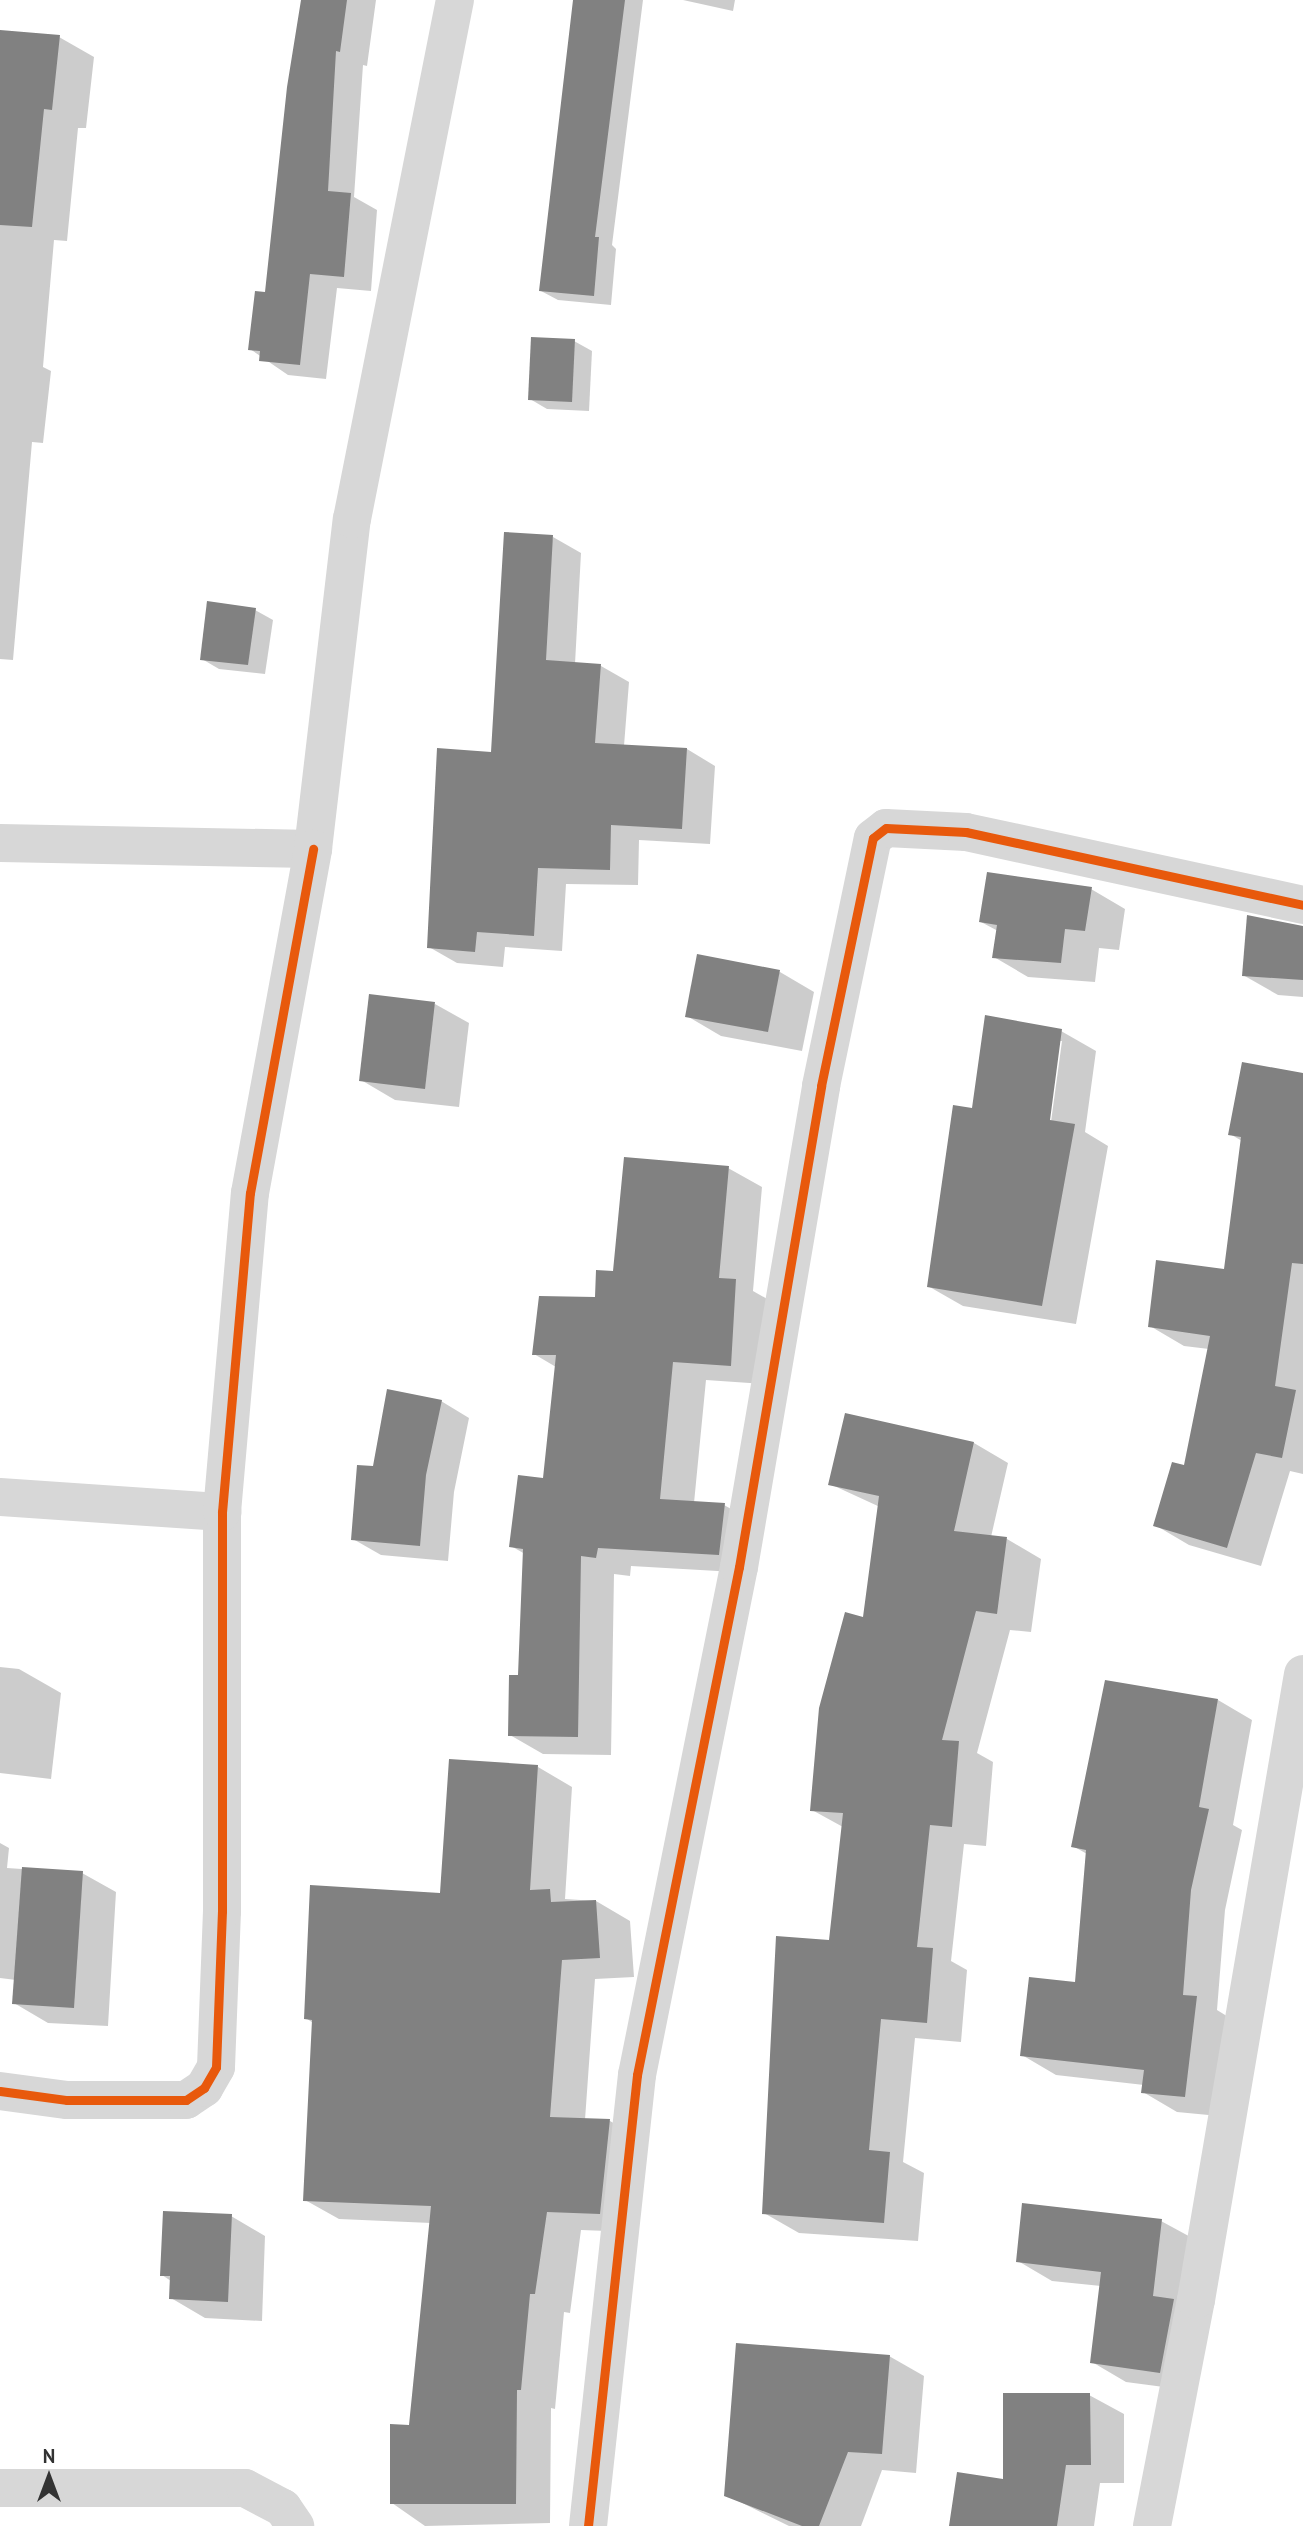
<!DOCTYPE html>
<html>
<head>
<meta charset="utf-8">
<style>
	body { margin:0 }
	#map { position:relative; width:1303px; height:2526px; overflow:hidden; background:#fff; font-family:"PT Sans",sans-serif }
	div>[style] { position:absolute }
	[style*='--x'] { left:calc(var(--x)*1px); top:calc(var(--y)*1px); width:calc(var(--w)*1px); rotate:calc(var(--a)*1deg) }
	.shadow>* { inset:0; background:#0003 }
	.building>* { inset:0; background:#818181 }
	.street>* { height:38px; margin:-19px; padding:0 19px; transform-origin:19px; border-radius:19px; background:#d7d7d7 }
	.cycleway>* { height:9px; margin:-4.5px; padding:0 4.5px; transform-origin:4.5px; border-radius:4.5px; background:#e8590c }
	span { translate:-50% -50%; white-space:nowrap; text-align:center; line-height:1.15; -webkit-text-stroke:7px #fff; paint-order:stroke }
	.north { position:absolute; left:14px; top:2442px; width:70px; height:70px; -webkit-text-stroke:5px #fff; paint-order:stroke; rotate:0deg; font-size:19px; font-weight:700; line-height:28px; text-align:center; color:#333 }
	.north::after { content:''; display:block; margin:auto; width:24px; height:32px; background:#333; clip-path:polygon(50% 0,100% 100%,50% 72%,0 100%) }
</style>
</head>
<body>
<div id="map">
	<div class="shadow">
		<i style="clip-path:polygon(302px 0,376px 0,367px 66px,363px 65px,354px 197px,377px 210px,371px 291px,337px 288px,326px 379px,288px 375px,250px 349px,267px 294px)"></i>
		<i style="clip-path:polygon(574px 0,643px 0,612px 245px,616px 249px,611px 305px,558px 300px,541px 291px)"></i>
		<i style="clip-path:polygon(683px 0,735px 0,733px 11px)"></i>
		<i style="clip-path:polygon(59px 37px,94px 57px,86px 128px,78px 128px,67px 241px,54px 240px,43px 367px,51px 371px,43px 443px,32px 442px,13px 660px,0 659px,0 47px)"></i>
		<i style="clip-path:polygon(574px 341px,592px 351px,589px 411px,547px 409px,530px 399px)"></i>
		<i style="clip-path:polygon(553px 537px,581px 553px,575px 664px,601px 666px,629px 682px,624px 746px,687px 749px,715px 766px,710px 844px,639px 840px,638px 885px,566px 884px,562px 951px,505px 947px,503px 967px,457px 963px,429px 947px,493px 753px)"></i>
		<i style="clip-path:polygon(255px 610px,273px 620px,265px 674px,219px 669px,202px 659px)"></i>
		<i style="clip-path:polygon(1091px 889px,1125px 909px,1119px 950px,1099px 948px,1095px 982px,1028px 977px,994px 957px,998px 931px,981px 922px)"></i>
		<i style="clip-path:polygon(1303px 928px,1303px 997px,1278px 995px,1243px 975px)"></i>
		<i style="clip-path:polygon(780px 972px,814px 992px,802px 1051px,721px 1036px,687px 1016px)"></i>
		<i style="clip-path:polygon(435px 1004px,469px 1023px,459px 1107px,395px 1100px,361px 1080px)"></i>
		<i style="clip-path:polygon(evenodd,1061px 1031px,1096px 1051px,1085px 1132px,1108px 1146px,1076px 1324px,963px 1306px,928px 1286px,974px 1110px,1061px 1031px,1059px 1041px,1062px 1041px,1050px 1129px,1047px 1129px,1059px 1041px)"></i>
		<i style="clip-path:polygon(1303px 1075px,1303px 1474px,1290px 1471px,1261px 1566px,1189px 1545px,1155px 1525px,1185px 1467px,1209px 1349px,1184px 1346px,1150px 1326px,1226px 1271px,1242px 1141px,1230px 1134px)"></i>
		<i style="clip-path:polygon(728px 1168px,762px 1187px,753px 1291px,769px 1300px,764px 1384px,706px 1380px,694px 1503px,724px 1505px,758px 1524px,752px 1573px,631px 1566px,630px 1576px,614px 1574px,611px 1755px,543px 1754px,510px 1735px,520px 1677px,525px 1554px,511px 1546px,545px 1480px,556px 1367px,534px 1354px,596px 1299px,614px 1273px)"></i>
		<i style="clip-path:polygon(441px 1401px,469px 1418px,454px 1492px,448px 1561px,381px 1555px,353px 1539px,374px 1468px)"></i>
		<i style="clip-path:polygon(846px 1415px,974px 1443px,1008px 1463px,991px 1537px,1007px 1539px,1041px 1559px,1031px 1632px,1010px 1630px,977px 1753px,993px 1762px,986px 1846px,964px 1844px,951px 1961px,967px 1970px,961px 2042px,915px 2038px,903px 2162px,924px 2173px,918px 2241px,799px 2233px,764px 2213px,831px 1942px,843px 1827px,812px 1810px,864px 1619px,880px 1507px,830px 1484px)"></i>
		<i style="clip-path:polygon(0 1667px,19px 1669px,61px 1693px,51px 1779px,0 1773px)"></i>
		<i style="clip-path:polygon(1218px 1700px,1252px 1720px,1233px 1825px,1242px 1830px,1225px 1910px,1217px 2010px,1230px 2018px,1219px 2116px,1177px 2112px,1143px 2092px,1144px 2085px,1056px 2075px,1022px 2055px,1077px 1984px,1087px 1854px,1073px 1846px)"></i>
		<i style="clip-path:polygon(538px 1767px,572px 1787px,565px 1899px,596px 1901px,630px 1921px,634px 1977px,595px 1979px,585px 2120px,610px 2121px,644px 2141px,634px 2232px,581px 2230px,570px 2313px,564px 2312px,555px 2409px,551px 2408px,550px 2523px,425px 2526px,392px 2503px,411px 2426px,431px 2223px,339px 2219px,305px 2200px,313px 2023px,306px 2018px,442px 1894px)"></i>
		<i style="clip-path:polygon(0 1843px,9px 1848px,7px 1868px,82px 1873px,116px 1892px,108px 2026px,48px 2023px,14px 2003px,16px 1980px,0 1978px)"></i>
		<i style="clip-path:polygon(231px 2216px,265px 2236px,262px 2321px,205px 2318px,171px 2298px,171px 2281px,162px 2275px)"></i>
		<i style="clip-path:polygon(1161px 2221px,1196px 2240px,1194px 2391px,1126px 2382px,1092px 2362px,1101px 2286px,1052px 2281px,1018px 2261px)"></i>
		<i style="clip-path:polygon(889px 2356px,924px 2376px,916px 2473px,882px 2470px,861px 2526px,789px 2526px,726px 2495px)"></i>
		<i style="clip-path:polygon(1089px 2395px,1124px 2414px,1124px 2483px,1100px 2483px,1094px 2526px,951px 2526px,1005px 2481px)"></i>
	</div>
	<div class="building">
		<i style="clip-path:polygon(301px 0,347px 0,340px 52px,336px 51px,328px 191px,351px 193px,344px 277px,310px 274px,300px 365px,259px 361px,260px 351px,248px 350px,255px 291px,265px 292px,287px 87px)"></i>
		<i style="clip-path:polygon(573px 0,625px 0,595px 237px,599px 237px,594px 296px,539px 291px)"></i>
		<i style="clip-path:polygon(0 30px,60px 35px,52px 110px,44px 109px,32px 227px,0 225px)"></i>
		<i style="clip-path:polygon(531px 337px,575px 339px,572px 402px,528px 400px)"></i>
		<i style="clip-path:polygon(504px 532px,553px 535px,546px 660px,601px 664px,595px 743px,687px 748px,682px 829px,611px 825px,610px 870px,538px 868px,534px 936px,477px 932px,475px 952px,427px 948px,437px 748px,491px 752px)"></i>
		<i style="clip-path:polygon(207px 601px,256px 608px,248px 665px,200px 660px)"></i>
		<i style="clip-path:polygon(987px 872px,1092px 887px,1085px 931px,1065px 929px,1061px 963px,992px 958px,997px 925px,979px 922px)"></i>
		<i style="clip-path:polygon(1247px 915px,1303px 926px,1303px 980px,1242px 976px)"></i>
		<i style="clip-path:polygon(697px 954px,780px 970px,768px 1032px,685px 1017px)"></i>
		<i style="clip-path:polygon(369px 994px,435px 1002px,425px 1089px,359px 1081px)"></i>
		<i style="clip-path:polygon(985px 1015px,1062px 1029px,1050px 1120px,1075px 1124px,1042px 1306px,927px 1287px,953px 1105px,972px 1108px)"></i>
		<i style="clip-path:polygon(1242px 1062px,1303px 1073px,1303px 1264px,1292px 1263px,1275px 1386px,1296px 1390px,1282px 1458px,1256px 1453px,1227px 1548px,1153px 1526px,1172px 1462px,1184px 1465px,1210px 1336px,1148px 1327px,1156px 1260px,1224px 1269px,1241px 1137px,1228px 1135px)"></i>
		<i style="clip-path:polygon(624px 1157px,729px 1166px,719px 1278px,736px 1279px,731px 1366px,673px 1362px,660px 1499px,725px 1503px,719px 1555px,598px 1548px,596px 1558px,581px 1556px,578px 1737px,508px 1736px,509px 1675px,518px 1675px,523px 1549px,509px 1547px,518px 1475px,543px 1478px,556px 1355px,532px 1355px,539px 1296px,595px 1297px,596px 1270px,613px 1271px)"></i>
		<i style="clip-path:polygon(387px 1389px,442px 1400px,426px 1475px,420px 1546px,351px 1540px,357px 1465px,373px 1466px)"></i>
		<i style="clip-path:polygon(845px 1413px,974px 1442px,954px 1531px,1007px 1537px,997px 1614px,976px 1611px,942px 1740px,959px 1741px,952px 1827px,930px 1825px,917px 1947px,933px 1948px,927px 2023px,881px 2019px,869px 2150px,890px 2152px,884px 2223px,762px 2214px,776px 1936px,829px 1940px,843px 1813px,810px 1811px,819px 1708px,845px 1612px,863px 1617px,879px 1496px,828px 1485px)"></i>
		<i style="clip-path:polygon(1105px 1680px,1218px 1699px,1199px 1807px,1209px 1809px,1191px 1890px,1183px 1995px,1197px 1996px,1185px 2097px,1141px 2093px,1144px 2070px,1020px 2056px,1029px 1977px,1075px 1982px,1086px 1850px,1071px 1847px)"></i>
		<i style="clip-path:polygon(449px 1759px,538px 1765px,530px 1890px,550px 1889px,551px 1902px,596px 1900px,600px 1958px,562px 1960px,550px 2117px,610px 2119px,600px 2214px,547px 2212px,535px 2294px,530px 2294px,521px 2390px,517px 2390px,516px 2504px,390px 2504px,390px 2424px,409px 2425px,431px 2206px,303px 2201px,312px 2020px,304px 2019px,310px 1885px,440px 1893px)"></i>
		<i style="clip-path:polygon(22px 1867px,83px 1871px,74px 2008px,12px 2004px)"></i>
		<i style="clip-path:polygon(1022px 2203px,1162px 2219px,1153px 2296px,1174px 2299px,1160px 2373px,1090px 2363px,1101px 2272px,1016px 2262px)"></i>
		<i style="clip-path:polygon(163px 2211px,232px 2214px,228px 2302px,169px 2299px,170px 2276px,160px 2276px)"></i>
		<i style="clip-path:polygon(736px 2343px,890px 2355px,882px 2454px,848px 2452px,819px 2526px,802px 2526px,724px 2496px)"></i>
		<i style="clip-path:polygon(1003px 2393px,1090px 2393px,1091px 2465px,1066px 2465px,1057px 2526px,949px 2526px,957px 2472px,1003px 2479px)"></i>
	</div>
	<div class="street">
		<i style="--x:0;--y:843;--w:313;--a:1.1"></i>
		<i style="--x:313;--y:849;--w:332;--a:-83.3"></i>
		<i style="--x:352;--y:519;--w:529;--a:-78.78"></i>
		<i style="--x:0;--y:1497;--w:223;--a:3.9"></i>
		<i style="--x:0;--y:2091;--w:68;--a:7.7"></i>
		<i style="--x:67;--y:2100;--w:119;--a:0"></i>
		<i style="--x:186;--y:2100;--w:22;--a:-34"></i>
		<i style="--x:204;--y:2088;--w:24;--a:-60"></i>
		<i style="--x:216;--y:2067;--w:156;--a:-87.8"></i>
		<i style="--x:222;--y:1911;--w:399;--a:-90"></i>
		<i style="--x:222;--y:1512;--w:320;--a:-85"></i>
		<i style="--x:250;--y:1193;--w:350;--a:-79.6"></i>
		<i style="--x:0;--y:2488;--w:245;--a:0"></i>
		<i style="--x:245;--y:2488;--w:43;--a:27.8"></i>
		<i style="--x:283;--y:2508;--w:22;--a:56"></i>
		<i style="--x:588;--y:2526;--w:454;--a:-83.8"></i>
		<i style="--x:637;--y:2075;--w:518;--a:-78.65"></i>
		<i style="--x:739;--y:1567;--w:488;--a:-80.3"></i>
		<i style="--x:821;--y:1086;--w:253;--a:-78.2"></i>
		<i style="--x:873;--y:838;--w:16;--a:-38"></i>
		<i style="--x:886;--y:828;--w:80;--a:2.9"></i>
		<i style="--x:966;--y:832;--w:345;--a:12.2"></i>
		<i style="--x:1152;--y:2526;--w:230;--a:-79"></i>
		<i style="--x:1196;--y:2300;--w:635;--a:-80.3"></i>
	</div>
	<div class="cycleway">
		<i style="--x:0;--y:2091;--w:68;--a:7.7"></i>
		<i style="--x:67;--y:2100;--w:119;--a:0"></i>
		<i style="--x:186;--y:2100;--w:22;--a:-34"></i>
		<i style="--x:204;--y:2088;--w:24;--a:-60"></i>
		<i style="--x:216;--y:2067;--w:156;--a:-87.8"></i>
		<i style="--x:222;--y:1911;--w:399;--a:-90"></i>
		<i style="--x:222;--y:1512;--w:320;--a:-85"></i>
		<i style="--x:250;--y:1193;--w:350;--a:-79.6"></i>
		<i style="--x:588;--y:2526;--w:454;--a:-83.8"></i>
		<i style="--x:637;--y:2075;--w:518;--a:-78.65"></i>
		<i style="--x:739;--y:1567;--w:488;--a:-80.3"></i>
		<i style="--x:821;--y:1086;--w:253;--a:-78.2"></i>
		<i style="--x:873;--y:838;--w:16;--a:-38"></i>
		<i style="--x:886;--y:828;--w:80;--a:2.9"></i>
		<i style="--x:966;--y:832;--w:345;--a:12.2"></i>
	</div>
	<div class="north">N</div>
</div>
</body>
</html>
